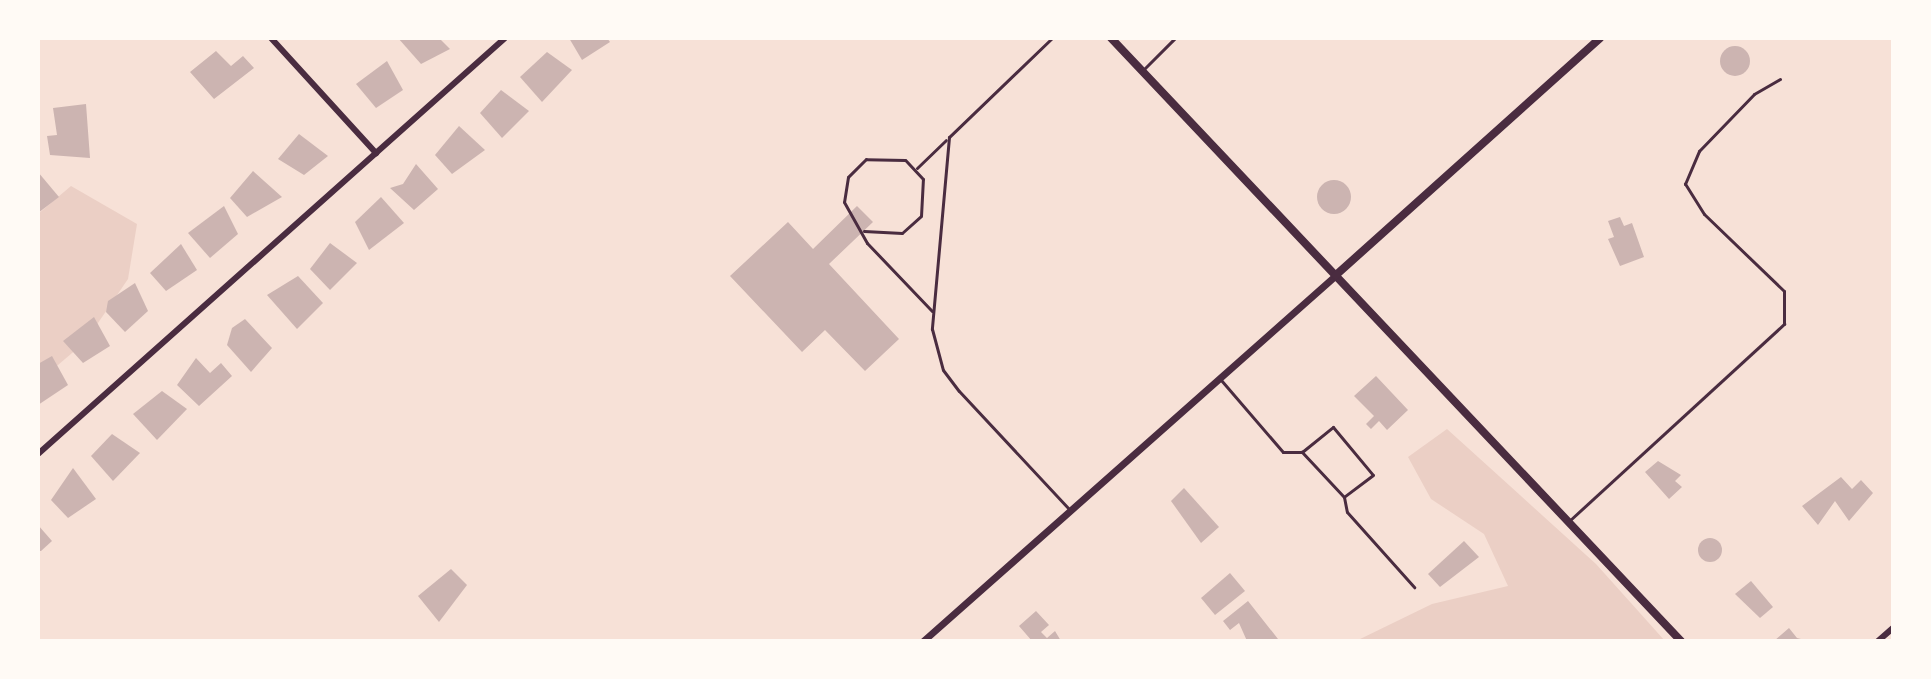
<!DOCTYPE html>
<html>
<head>
<meta charset="utf-8">
<style>
	body { margin:0 }
	#map { position:relative; width:1931px; height:679px; overflow:hidden; background:#f7e1d7; font-family:Raleway,sans-serif }
	div>[style] { position:absolute }
	[style*='--x'] { left:calc(var(--x)*1px); top:calc(var(--y)*1px); width:calc(var(--w)*1px); rotate:calc(var(--a)*1deg) }
	.green>* { inset:0; background:#ebcfc5 }
	.building>* { inset:0; background:#ccb4b1 }
	.round { border-radius:50% }
	.service>* { height:3px; margin:-1.5px; padding:0 1.5px; transform-origin:1.5px; border-radius:1.5px; background:#4a2c40 }
	.minor>* { height:6px; margin:-3px; padding:0 3px; transform-origin:3px; border-radius:3px; background:#4a2c40 }
	.tertiary>* { height:7px; margin:-3.5px; padding:0 3.5px; transform-origin:3.5px; border-radius:3.5px; background:#4a2c40 }
	.secondary>* { height:8px; margin:-4px; padding:0 4px; transform-origin:4px; border-radius:4px; background:#4a2c40 }
	span { translate:-50% -50%; white-space:nowrap; text-align:center; line-height:1.15; -webkit-text-stroke:6px #fffaf5; paint-order:stroke }
	.frame { position:absolute; inset:0; border:40px solid #fffaf5; pointer-events:none }
</style>
</head>
<body>
<div id="map">
	<div class="green">
		<i style="clip-path:polygon(71px 186px,137px 224px,128px 279px,85px 342px,38px 382px,38px 214px)"></i>
		<i style="clip-path:polygon(1447px 429px,1596px 564px,1665px 641px,1356px 641px,1432px 604px,1508px 586px,1484px 534px,1431px 499px,1408px 457px)"></i>
	</div>
	<div class="building">
		<i style="clip-path:polygon(398px 38px,439px 38px,450px 49px,421px 64px)"></i>
		<i style="clip-path:polygon(569px 38px,607px 38px,610px 42px,582px 60px)"></i>
		<i class="round" style="left:1720px;top:46px;width:30px;height:30px"></i>
		<i style="clip-path:polygon(216px 51px,231px 66px,243px 56px,254px 68px,214px 99px,190px 72px)"></i>
		<i style="clip-path:polygon(547px 52px,572px 70px,542px 102px,520px 77px)"></i>
		<i style="clip-path:polygon(387px 61px,403px 90px,376px 108px,356px 84px)"></i>
		<i style="clip-path:polygon(501px 90px,529px 111px,502px 138px,480px 113px)"></i>
		<i style="clip-path:polygon(86px 104px,90px 158px,50px 155px,47px 136px,57px 135px,53px 108px)"></i>
		<i style="clip-path:polygon(459px 126px,485px 150px,452px 174px,435px 155px)"></i>
		<i style="clip-path:polygon(299px 134px,328px 156px,304px 175px,278px 159px)"></i>
		<i style="clip-path:polygon(416px 164px,438px 189px,414px 210px,390px 188px,403px 184px)"></i>
		<i style="clip-path:polygon(253px 171px,282px 197px,247px 217px,230px 198px)"></i>
		<i style="clip-path:polygon(38px 172px,59px 197px,38px 213px)"></i>
		<i class="round" style="left:1317px;top:180px;width:34px;height:34px"></i>
		<i style="clip-path:polygon(381px 197px,404px 223px,369px 250px,355px 222px)"></i>
		<i style="clip-path:polygon(224px 206px,238px 234px,210px 258px,188px 233px)"></i>
		<i style="clip-path:polygon(857px 206px,873px 222px,829px 264px,899px 339px,865px 371px,825px 330px,802px 352px,730px 276px,788px 222px,813px 249px)"></i>
		<i style="clip-path:polygon(1620px 217px,1624px 226px,1632px 223px,1644px 257px,1620px 266px,1608px 239px,1614px 237px,1608px 221px)"></i>
		<i style="clip-path:polygon(330px 243px,357px 263px,330px 290px,310px 269px)"></i>
		<i style="clip-path:polygon(181px 244px,197px 270px,166px 291px,150px 273px)"></i>
		<i style="clip-path:polygon(298px 276px,323px 303px,297px 329px,267px 295px)"></i>
		<i style="clip-path:polygon(135px 283px,148px 311px,125px 332px,106px 312px,108px 301px)"></i>
		<i style="clip-path:polygon(94px 317px,110px 346px,83px 363px,63px 341px)"></i>
		<i style="clip-path:polygon(245px 319px,272px 348px,251px 372px,227px 345px,232px 328px)"></i>
		<i style="clip-path:polygon(52px 356px,68px 385px,38px 405px,38px 364px)"></i>
		<i style="clip-path:polygon(196px 358px,210px 373px,221px 363px,232px 376px,199px 406px,177px 385px)"></i>
		<i style="clip-path:polygon(1376px 376px,1408px 410px,1387px 430px,1379px 421px,1371px 429px,1366px 424px,1374px 416px,1354px 396px)"></i>
		<i style="clip-path:polygon(162px 391px,187px 409px,157px 440px,133px 414px)"></i>
		<i style="clip-path:polygon(112px 434px,140px 453px,113px 481px,91px 456px)"></i>
		<i style="clip-path:polygon(1658px 461px,1681px 475px,1675px 481px,1682px 487px,1669px 499px,1645px 472px)"></i>
		<i style="clip-path:polygon(73px 468px,96px 499px,68px 518px,51px 500px)"></i>
		<i style="clip-path:polygon(1841px 477px,1852px 489px,1861px 480px,1873px 493px,1849px 521px,1835px 501px,1818px 525px,1802px 506px)"></i>
		<i style="clip-path:polygon(1184px 488px,1219px 527px,1201px 543px,1171px 501px)"></i>
		<i style="clip-path:polygon(38px 525px,52px 541px,41px 551px,38px 551px)"></i>
		<i class="round" style="left:1698px;top:538px;width:24px;height:24px"></i>
		<i style="clip-path:polygon(1464px 541px,1479px 557px,1440px 587px,1428px 574px)"></i>
		<i style="clip-path:polygon(451px 569px,467px 585px,439px 622px,418px 596px)"></i>
		<i style="clip-path:polygon(1230px 573px,1245px 591px,1215px 615px,1201px 598px)"></i>
		<i style="clip-path:polygon(1751px 581px,1773px 607px,1760px 618px,1735px 594px)"></i>
		<i style="clip-path:polygon(1248px 601px,1278px 639px,1275px 641px,1247px 641px,1239px 623px,1230px 630px,1223px 621px)"></i>
		<i style="clip-path:polygon(1036px 611px,1049px 625px,1041px 632px,1047px 638px,1055px 631px,1061px 641px,1032px 641px,1019px 626px)"></i>
		<i style="clip-path:polygon(1789px 628px,1797px 638px,1809px 641px,1774px 641px)"></i>
	</div>
	<div class="service">
		<i style="--x:1052;--y:38;--w:143;--a:136.1"></i>
		<i style="--x:949;--y:137;--w:193;--a:95.1"></i>
		<i style="--x:932;--y:329;--w:42;--a:75"></i>
		<i style="--x:943;--y:370;--w:26;--a:53"></i>
		<i style="--x:959;--y:391;--w:163;--a:47"></i>
		<i style="--x:1144;--y:69;--w:44;--a:-45"></i>
		<i style="--x:917;--y:168;--w:40;--a:-44"></i>
		<i style="--x:864;--y:231;--w:38;--a:3"></i>
		<i style="--x:902;--y:233;--w:25;--a:-42"></i>
		<i style="--x:921;--y:216;--w:37;--a:-87"></i>
		<i style="--x:923;--y:179;--w:26;--a:-133"></i>
		<i style="--x:905;--y:160;--w:39;--a:-179"></i>
		<i style="--x:866;--y:159;--w:25;--a:135"></i>
		<i style="--x:848;--y:177;--w:25;--a:99"></i>
		<i style="--x:844;--y:202;--w:47;--a:60.7"></i>
		<i style="--x:867;--y:243;--w:94;--a:46.3"></i>
		<i style="--x:1221;--y:380;--w:95;--a:49.3"></i>
		<i style="--x:1283;--y:452;--w:19;--a:0"></i>
		<i style="--x:1302;--y:452;--w:40;--a:-39"></i>
		<i style="--x:1333;--y:427;--w:62;--a:50.2"></i>
		<i style="--x:1373;--y:475;--w:36;--a:143"></i>
		<i style="--x:1344;--y:497;--w:62;--a:-133"></i>
		<i style="--x:1344;--y:497;--w:15;--a:79"></i>
		<i style="--x:1347;--y:512;--w:101;--a:48.2"></i>
		<i style="--x:1569;--y:521;--w:292;--a:-42.5"></i>
		<i style="--x:1784;--y:324;--w:33;--a:-90"></i>
		<i style="--x:1784;--y:291;--w:111;--a:-136.1"></i>
		<i style="--x:1704;--y:214;--w:36;--a:-122"></i>
		<i style="--x:1685;--y:184;--w:36;--a:-67"></i>
		<i style="--x:1699;--y:151;--w:79;--a:-46"></i>
		<i style="--x:1754;--y:94;--w:30;--a:-30"></i>
	</div>
	<div class="minor">
		<i style="--x:271;--y:38;--w:156;--a:47.6"></i>
		<i style="--x:38;--y:454;--w:625;--a:-41.69"></i>
		<i style="--x:1878;--y:641;--w:20;--a:-41"></i>
	</div>
	<div class="tertiary">
		<i style="--x:923;--y:641;--w:552;--a:-41.55"></i>
	</div>
	<div class="secondary">
		<i style="--x:1111;--y:38;--w:830;--a:46.61"></i>
		<i style="--x:1336;--y:275;--w:355;--a:-41.9"></i>
	</div>
	<div class="frame"></div>
</div>
</body>
</html>
